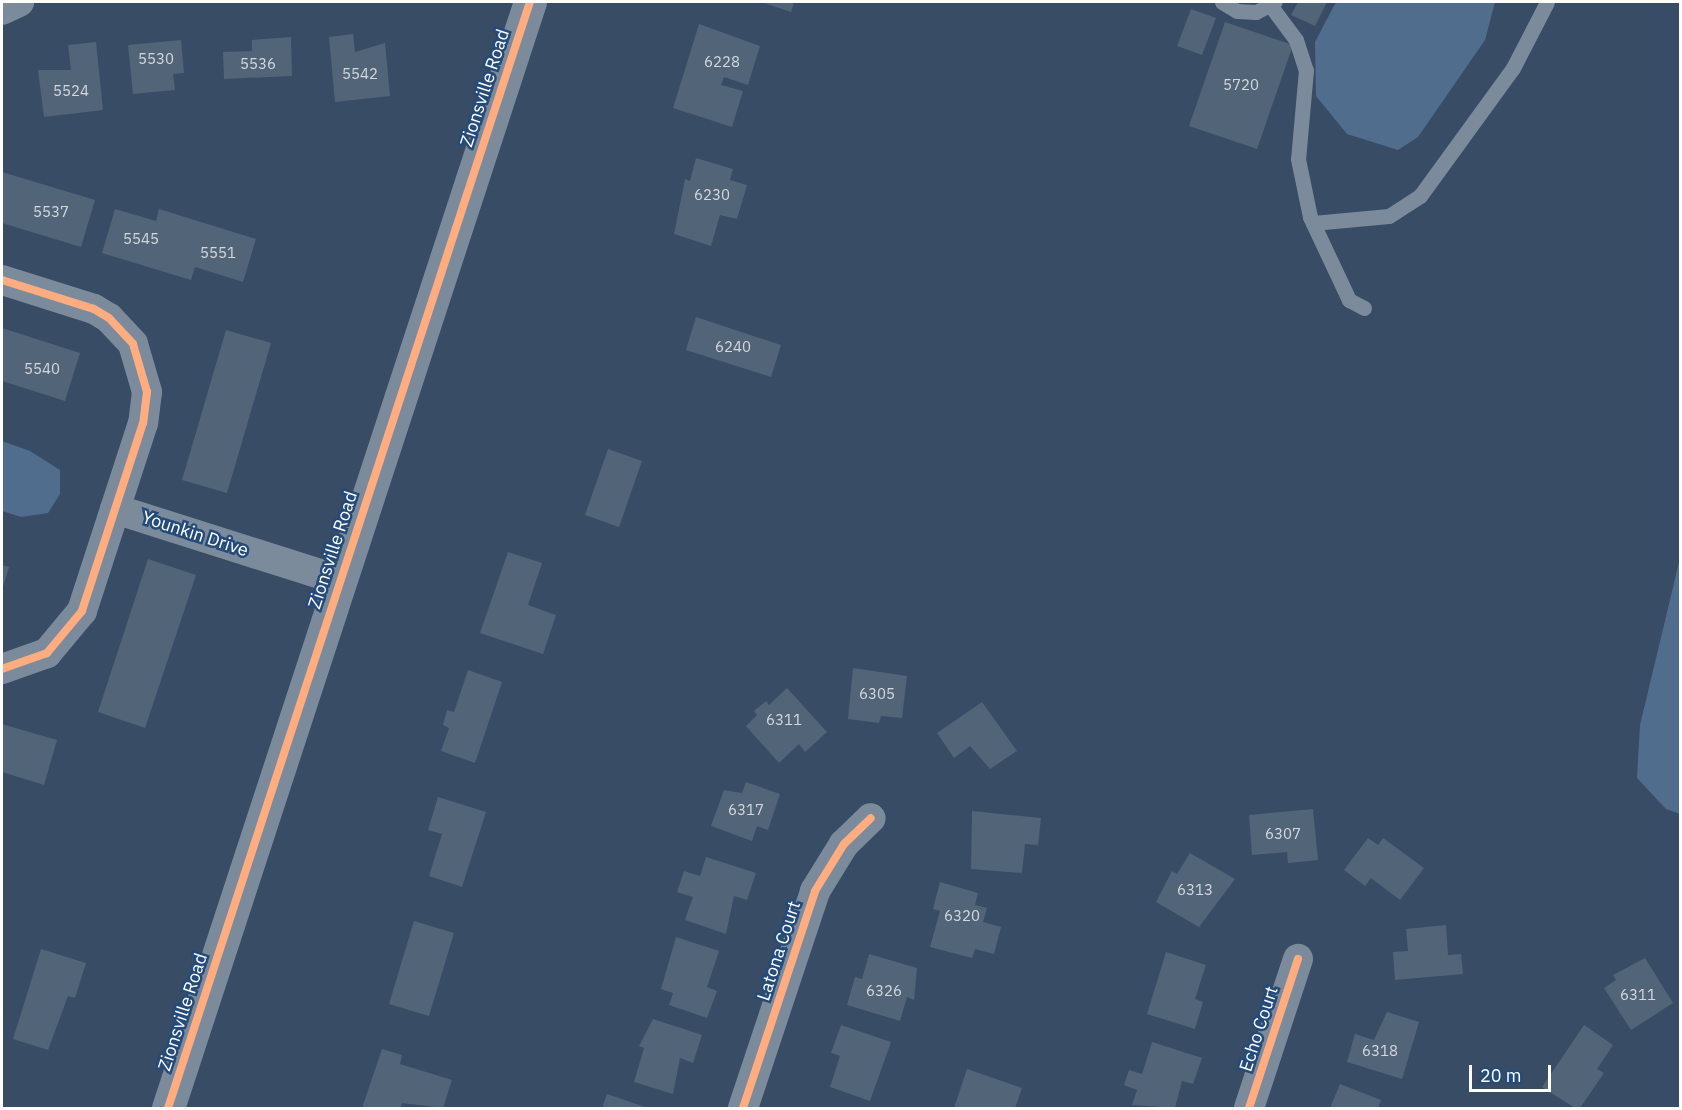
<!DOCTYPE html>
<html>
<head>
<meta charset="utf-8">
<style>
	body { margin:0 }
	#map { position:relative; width:1682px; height:1110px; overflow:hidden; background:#384c65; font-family:"IBM Plex Sans",sans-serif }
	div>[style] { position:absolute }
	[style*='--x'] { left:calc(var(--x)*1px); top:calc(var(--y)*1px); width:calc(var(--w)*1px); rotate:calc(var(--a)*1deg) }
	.water>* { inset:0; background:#516d8e }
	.building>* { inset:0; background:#526478 }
	.service>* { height:15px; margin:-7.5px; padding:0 7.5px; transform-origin:7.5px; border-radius:7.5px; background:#7c8b9c }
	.minor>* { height:30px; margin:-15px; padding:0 15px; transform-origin:15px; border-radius:15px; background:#7c8b9c }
	.tertiary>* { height:33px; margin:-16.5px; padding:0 16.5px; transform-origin:16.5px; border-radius:16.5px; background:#7c8b9c }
	.cycleway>* { height:8px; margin:-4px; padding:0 4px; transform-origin:4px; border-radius:4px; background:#ffac80 }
	span { translate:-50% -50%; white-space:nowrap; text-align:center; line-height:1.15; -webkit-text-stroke:5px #244b79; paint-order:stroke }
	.number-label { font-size:15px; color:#d4d8dd }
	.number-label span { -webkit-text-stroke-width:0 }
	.street-label { font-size:18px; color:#fff }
	.frame { position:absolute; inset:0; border:3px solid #fff; pointer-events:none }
	.scale { position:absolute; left:1469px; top:1065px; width:82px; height:27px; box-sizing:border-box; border:3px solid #fff; border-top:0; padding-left:8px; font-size:18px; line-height:21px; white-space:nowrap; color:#fff; -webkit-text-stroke:4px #244b79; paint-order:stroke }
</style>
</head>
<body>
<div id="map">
	<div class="water">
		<i style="clip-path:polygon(1336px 2px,1495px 2px,1485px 40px,1418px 137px,1398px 150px,1347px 134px,1316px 96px,1315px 42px)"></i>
		<i style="clip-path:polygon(2px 441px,30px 451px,60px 470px,60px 494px,48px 513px,21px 517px,2px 511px)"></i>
		<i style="clip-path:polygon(1680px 558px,1680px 814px,1666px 809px,1637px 778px,1640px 725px)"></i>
	</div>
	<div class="building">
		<i style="clip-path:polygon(761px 2px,794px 2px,791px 12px)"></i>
		<i style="clip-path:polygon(1298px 2px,1327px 2px,1315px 26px,1291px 15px)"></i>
		<i style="clip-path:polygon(1191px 9px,1216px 18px,1202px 55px,1177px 46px)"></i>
		<i style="clip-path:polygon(1225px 22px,1293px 45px,1257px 149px,1189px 126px)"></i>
		<i style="clip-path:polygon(699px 24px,760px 46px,748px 85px,724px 77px,721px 85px,743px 91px,732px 127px,673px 108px)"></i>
		<i style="clip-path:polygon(353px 34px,355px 52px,385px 43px,390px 96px,335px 102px,329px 37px)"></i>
		<i style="clip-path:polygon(291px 37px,292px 76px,224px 79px,223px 52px,252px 51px,252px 40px)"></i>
		<i style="clip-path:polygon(181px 40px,184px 73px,173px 74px,175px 90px,133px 94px,128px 45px)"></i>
		<i style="clip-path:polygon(96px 42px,103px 110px,44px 117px,38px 70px,71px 70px,68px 45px)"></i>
		<i style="clip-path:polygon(696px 158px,733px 169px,730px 180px,747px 185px,737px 219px,720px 215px,711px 246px,674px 234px,685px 179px,690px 181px)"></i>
		<i style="clip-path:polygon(2px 172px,95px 200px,81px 247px,2px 223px)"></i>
		<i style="clip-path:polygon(115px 209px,156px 221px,159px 209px,256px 239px,243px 282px,195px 267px,191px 280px,102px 253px)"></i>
		<i style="clip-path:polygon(696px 317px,781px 345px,771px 377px,686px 350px)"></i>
		<i style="clip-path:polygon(2px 328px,80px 353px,65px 401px,2px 381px)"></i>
		<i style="clip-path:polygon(226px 330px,271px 343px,227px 493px,182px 480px)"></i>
		<i style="clip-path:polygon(608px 449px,642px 461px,619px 527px,585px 515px)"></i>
		<i style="clip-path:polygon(508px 552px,542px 563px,528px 605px,556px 615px,543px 654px,480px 633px)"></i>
		<i style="clip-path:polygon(148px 559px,196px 575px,145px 728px,98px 712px)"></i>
		<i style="clip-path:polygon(2px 565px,9px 567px,2px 590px)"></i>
		<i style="clip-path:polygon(853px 668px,907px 676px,902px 718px,881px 716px,879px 723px,848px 719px)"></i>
		<i style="clip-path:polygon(468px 670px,502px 682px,475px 763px,441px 751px,449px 728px,443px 725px,447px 710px,454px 712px)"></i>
		<i style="clip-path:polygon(787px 688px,827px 732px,805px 752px,799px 744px,779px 763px,746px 726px,757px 715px,754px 711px,766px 701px,769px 705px)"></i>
		<i style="clip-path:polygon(982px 702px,1017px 751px,990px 769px,970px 746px,954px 758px,937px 733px)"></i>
		<i style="clip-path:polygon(2px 724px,57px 740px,44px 785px,2px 772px)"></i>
		<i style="clip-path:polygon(746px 782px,780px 794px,768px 830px,757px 826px,752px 841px,711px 826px,724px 790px,742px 793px)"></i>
		<i style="clip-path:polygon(438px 797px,486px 812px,462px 887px,429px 876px,442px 834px,428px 830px)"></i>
		<i style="clip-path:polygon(1313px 809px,1318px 860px,1288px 863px,1287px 852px,1252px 855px,1249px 815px)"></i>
		<i style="clip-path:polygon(972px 811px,1041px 818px,1038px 845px,1025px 844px,1022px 873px,971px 869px)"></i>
		<i style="clip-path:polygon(1368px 838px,1378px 845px,1383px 838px,1424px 868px,1400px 900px,1371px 878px,1365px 886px,1344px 870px)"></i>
		<i style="clip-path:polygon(1190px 853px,1235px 879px,1199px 927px,1156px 902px,1172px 871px,1177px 874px)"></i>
		<i style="clip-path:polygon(706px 857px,756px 873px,747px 900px,734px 896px,726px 934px,685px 920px,693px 897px,677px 892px,684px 871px,700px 876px)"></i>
		<i style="clip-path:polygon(940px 882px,978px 893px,975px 905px,987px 908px,983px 922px,1001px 927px,994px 954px,975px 949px,972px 958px,930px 947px,940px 911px,933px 909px)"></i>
		<i style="clip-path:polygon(414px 921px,454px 933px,429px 1016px,389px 1004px)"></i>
		<i style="clip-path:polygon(1446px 925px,1448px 955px,1461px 954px,1463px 974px,1395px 980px,1393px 952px,1408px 951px,1406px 929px)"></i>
		<i style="clip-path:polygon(676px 937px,719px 951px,707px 987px,717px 991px,707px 1018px,669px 1005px,673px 993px,661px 989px)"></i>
		<i style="clip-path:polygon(41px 949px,86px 963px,75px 998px,68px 996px,48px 1050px,13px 1039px)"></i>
		<i style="clip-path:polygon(1166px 952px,1206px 965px,1195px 999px,1203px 1002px,1195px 1029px,1147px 1014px)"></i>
		<i style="clip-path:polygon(869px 954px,917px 968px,914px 1000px,907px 997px,900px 1021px,847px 1005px,855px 977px,862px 979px)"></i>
		<i style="clip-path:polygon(1645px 958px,1673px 1003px,1631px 1030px,1604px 988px,1616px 980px,1613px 975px)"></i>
		<i style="clip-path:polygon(1387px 1012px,1419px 1022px,1402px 1079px,1347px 1062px,1355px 1034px,1374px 1040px)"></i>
		<i style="clip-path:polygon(653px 1019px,702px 1035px,693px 1063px,680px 1058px,673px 1094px,634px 1082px,644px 1048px,639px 1046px)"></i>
		<i style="clip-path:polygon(841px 1025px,891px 1042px,870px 1101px,830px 1087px,840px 1056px,831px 1053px)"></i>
		<i style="clip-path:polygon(1584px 1025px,1613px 1045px,1597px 1069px,1604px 1073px,1580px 1108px,1575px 1108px,1542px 1087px)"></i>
		<i style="clip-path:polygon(1152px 1042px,1202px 1058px,1193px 1084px,1182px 1081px,1175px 1108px,1132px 1105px,1137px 1090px,1124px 1085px,1129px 1070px,1142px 1074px)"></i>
		<i style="clip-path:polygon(382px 1049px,402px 1055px,400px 1064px,452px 1080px,443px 1108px,402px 1103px,401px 1108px,362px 1108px)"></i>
		<i style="clip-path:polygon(967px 1069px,1022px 1088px,1015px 1108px,954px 1108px)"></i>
		<i style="clip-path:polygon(1340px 1084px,1381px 1100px,1378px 1108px,1330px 1108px)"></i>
		<i style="clip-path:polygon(607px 1094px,648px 1108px,602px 1108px)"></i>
	</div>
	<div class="service">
		<i style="--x:1222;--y:2;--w:17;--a:31"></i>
		<i style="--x:1237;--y:11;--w:19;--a:3"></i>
		<i style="--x:1256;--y:12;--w:21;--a:-28"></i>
		<i style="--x:1270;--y:5;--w:44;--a:53.4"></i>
		<i style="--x:1296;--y:40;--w:32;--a:72"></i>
		<i style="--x:1306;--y:70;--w:89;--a:95.1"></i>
		<i style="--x:1298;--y:159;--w:59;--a:78.3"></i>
		<i style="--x:1310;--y:217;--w:92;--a:64.8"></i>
		<i style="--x:1349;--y:300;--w:17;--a:28"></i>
		<i style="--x:1313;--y:223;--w:76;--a:-5.3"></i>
		<i style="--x:1389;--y:216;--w:37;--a:-33"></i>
		<i style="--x:1420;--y:196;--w:158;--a:-54"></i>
		<i style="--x:1513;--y:68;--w:74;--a:-62.7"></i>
	</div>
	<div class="minor">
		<i style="--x:2;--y:10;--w:19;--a:-25"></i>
		<i style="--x:2;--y:280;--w:96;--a:17.5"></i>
		<i style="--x:94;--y:309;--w:17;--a:31"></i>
		<i style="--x:109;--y:318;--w:35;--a:47"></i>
		<i style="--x:133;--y:344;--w:50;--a:73.7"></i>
		<i style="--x:147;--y:392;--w:31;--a:97"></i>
		<i style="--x:143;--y:423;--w:198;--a:108"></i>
		<i style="--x:82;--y:611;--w:55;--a:129.8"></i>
		<i style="--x:47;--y:653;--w:48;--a:160.4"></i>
		<i style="--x:115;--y:509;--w:235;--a:17.6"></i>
		<i style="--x:743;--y:1108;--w:229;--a:-71.6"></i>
		<i style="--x:815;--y:891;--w:55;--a:-58.3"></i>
		<i style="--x:844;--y:844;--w:37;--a:-44"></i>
		<i style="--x:1249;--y:1108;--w:157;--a:-71.8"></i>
	</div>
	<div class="tertiary">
		<i style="--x:168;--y:1108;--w:1164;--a:-71.88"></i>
	</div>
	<div class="cycleway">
		<i style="--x:2;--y:280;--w:96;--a:17.5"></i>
		<i style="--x:94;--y:309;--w:17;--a:31"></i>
		<i style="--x:109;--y:318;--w:35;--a:47"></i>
		<i style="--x:133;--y:344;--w:50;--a:73.7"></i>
		<i style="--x:147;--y:392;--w:31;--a:97"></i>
		<i style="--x:143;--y:423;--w:198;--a:108"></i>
		<i style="--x:82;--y:611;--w:55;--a:129.8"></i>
		<i style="--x:47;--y:653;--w:48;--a:160.4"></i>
		<i style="--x:168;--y:1108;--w:1164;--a:-71.88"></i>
		<i style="--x:743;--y:1108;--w:229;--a:-71.6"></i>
		<i style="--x:815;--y:891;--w:55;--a:-58.3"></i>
		<i style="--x:844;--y:844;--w:37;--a:-44"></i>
		<i style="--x:1249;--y:1108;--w:157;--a:-71.8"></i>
	</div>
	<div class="number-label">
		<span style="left:156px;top:59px">5530</span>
		<span style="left:722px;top:62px">6228</span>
		<span style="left:258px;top:64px">5536</span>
		<span style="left:360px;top:74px">5542</span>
		<span style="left:1241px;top:85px">5720</span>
		<span style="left:71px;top:91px">5524</span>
		<span style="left:712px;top:195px">6230</span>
		<span style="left:51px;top:212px">5537</span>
		<span style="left:141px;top:239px">5545</span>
		<span style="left:218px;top:253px">5551</span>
		<span style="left:733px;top:347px">6240</span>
		<span style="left:42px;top:369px">5540</span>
		<span style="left:877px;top:694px">6305</span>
		<span style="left:784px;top:720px">6311</span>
		<span style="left:746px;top:810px">6317</span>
		<span style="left:1283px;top:834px">6307</span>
		<span style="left:1195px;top:890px">6313</span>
		<span style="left:962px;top:916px">6320</span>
		<span style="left:884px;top:991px">6326</span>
		<span style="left:1638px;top:995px">6311</span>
		<span style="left:1380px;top:1051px">6318</span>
	</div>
	<div class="street-label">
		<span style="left:485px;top:88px;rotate:-72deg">Zionsville Road</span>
		<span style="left:195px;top:534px;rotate:18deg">Younkin Drive</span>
		<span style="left:333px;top:550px;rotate:-72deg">Zionsville Road</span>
		<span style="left:779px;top:951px;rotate:-72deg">Latona Court</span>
		<span style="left:183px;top:1012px;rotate:-72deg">Zionsville Road</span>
		<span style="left:1259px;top:1029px;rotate:-72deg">Echo Court</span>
	</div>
	<div class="frame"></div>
	<div class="scale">20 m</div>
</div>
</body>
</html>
